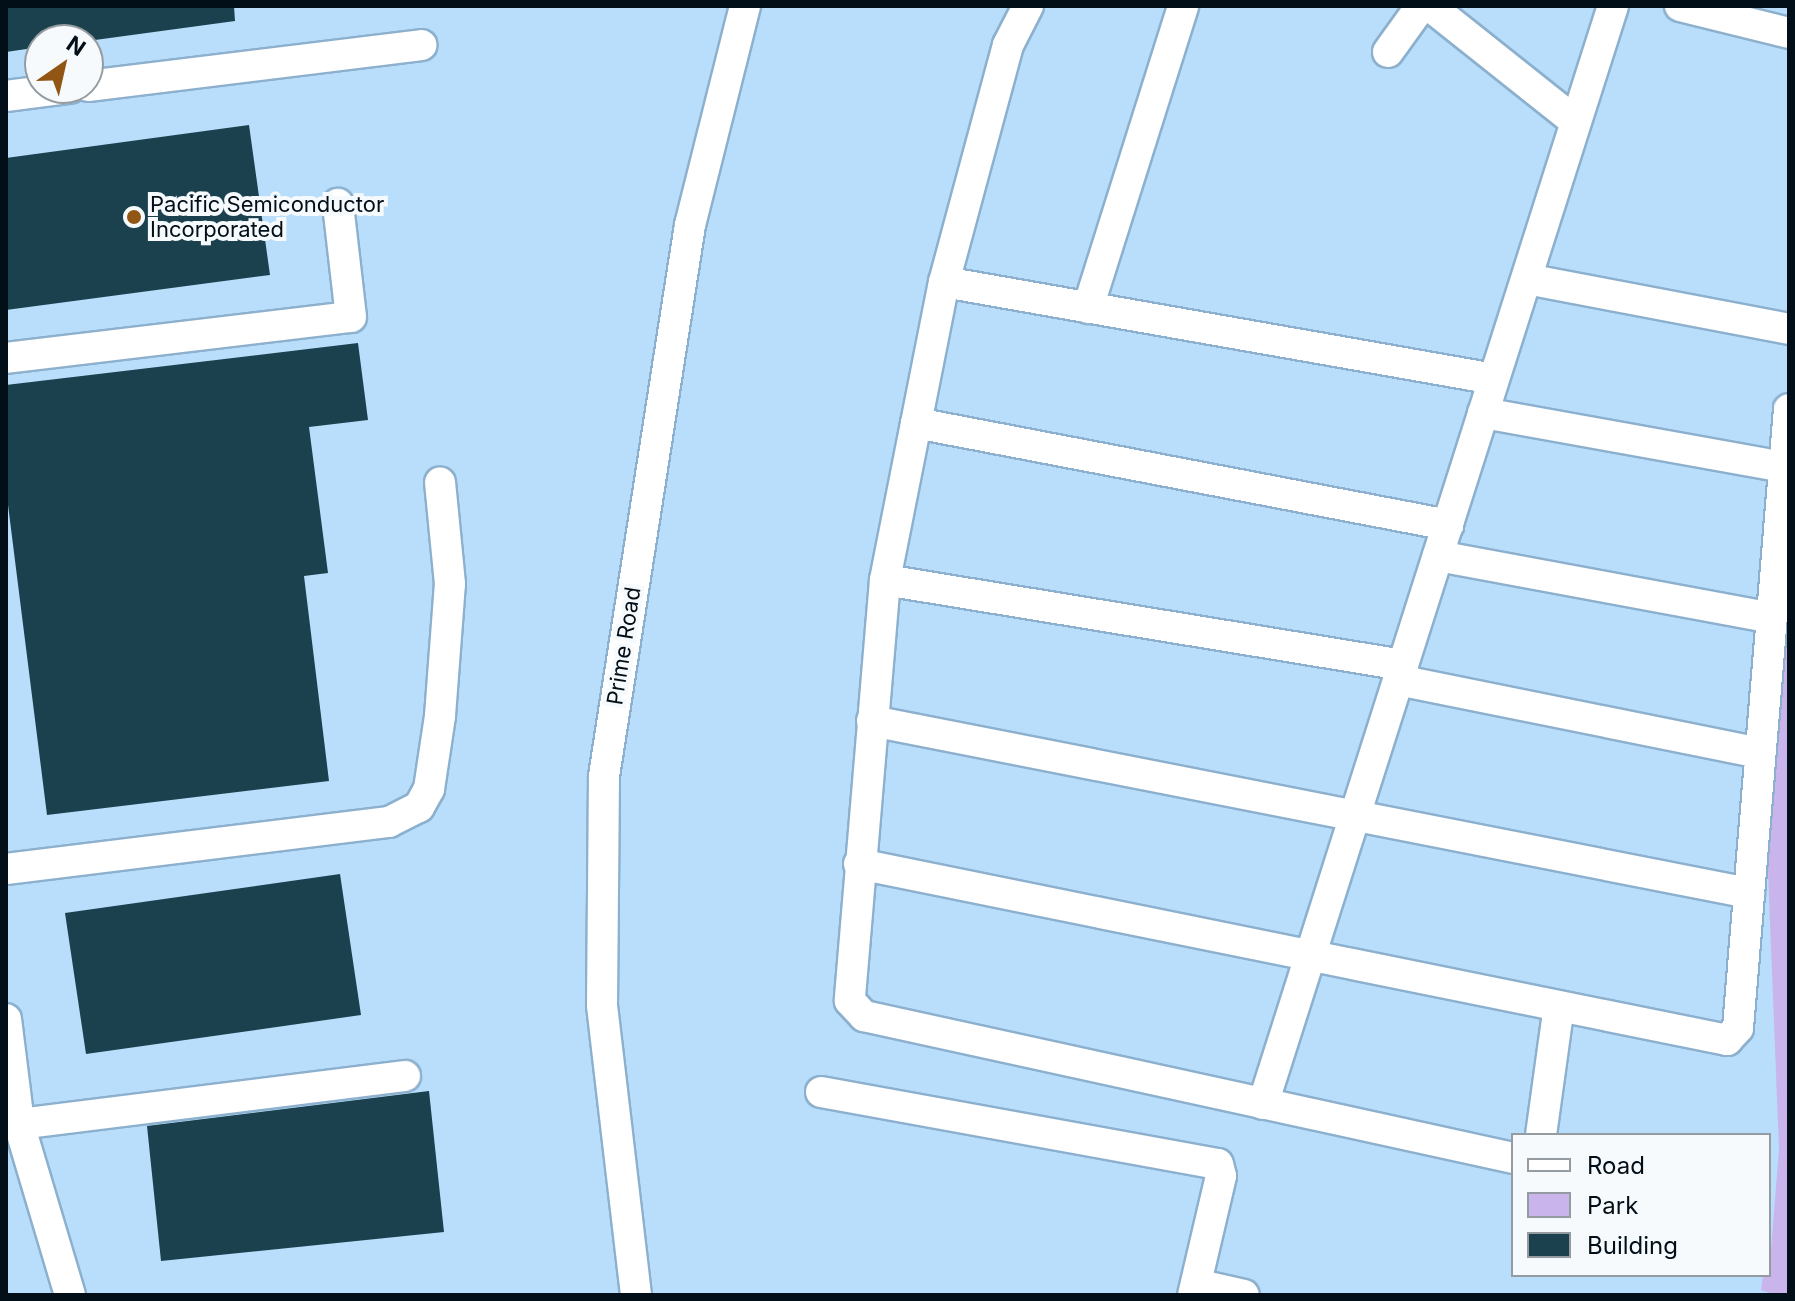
<!DOCTYPE html>
<html>
<head>
<meta charset="utf-8">
<style>
	body { margin:0 }
	#map { position:relative; width:1795px; height:1301px; overflow:hidden; background:#b8defc; font-family:Inter,sans-serif }
	div>[style] { position:absolute }
	[style*='--x'] { left:calc(var(--x)*1px); top:calc(var(--y)*1px); width:calc(var(--w)*1px); rotate:calc(var(--a)*1deg) }
	.green>* { inset:0; background:#cab4ec }
	.building>* { inset:0; background:#1b414e }
	.roads { filter:drop-shadow(2px 0 #8cb0cd) drop-shadow(-2px 0 #8cb0cd) drop-shadow(0 2px #8cb0cd) drop-shadow(0 -2px #8cb0cd) }
	.minor>* { height:30px; margin:-15px; padding:0 15px; transform-origin:15px; border-radius:15px; background:#fff }
	.dots>* { width:22px; height:22px; translate:-50% -50%; box-sizing:border-box; border:4px solid #f6fafd; border-radius:50% }
	span { translate:-50% -50%; white-space:nowrap; text-align:center; line-height:1.15; -webkit-text-stroke:8px #f6fafd; paint-order:stroke }
	.poi-label { font-size:22px; color:#030f18 }
	.left { translate:0 -50%; text-align:left }
	.street-label { font-size:22px; color:#030f18 }
	.frame { position:absolute; inset:0; border:8px solid #030f18; pointer-events:none }
	.legend { position:absolute; left:1511px; top:1133px; width:260px; height:144px; box-sizing:border-box; background:#f6fafd; border:2px solid #959ca1; margin:0; padding:10px 14px; list-style:none; font-size:24px; color:#030f18 }
	.legend li { display:flex; align-items:center; gap:16px; height:40px }
	.legend b { width:40px; border:2px solid #959ca1 }
	.north { position:absolute; left:24px; top:24px; width:80px; height:80px; box-sizing:border-box; background:#f6fafd; border:2px solid #959ca1; border-radius:50%; rotate:34deg; font-size:22px; font-weight:700; line-height:32px; text-align:center; color:#030f18 }
	.north::after { content:''; display:block; margin:auto; width:28px; height:36px; background:#915514; clip-path:polygon(50% 0,100% 100%,50% 72%,0 100%) }
</style>
</head>
<body>
<div id="map">
	<div class="green">
		<i style="clip-path:polygon(1789px 632px,1789px 1295px,1775px 1295px,1761px 1290px,1763px 1275px,1769px 1275px,1779px 1149px,1764px 771px)"></i>
	</div>
	<div class="building">
		<i style="clip-path:polygon(6px 6px,234px 6px,235px 21px,95px 40px,40px 40px,40px 47px,6px 52px)"></i>
		<i style="clip-path:polygon(249px 125px,270px 275px,6px 310px,6px 158px)"></i>
		<i style="clip-path:polygon(358px 343px,368px 420px,309px 427px,328px 573px,304px 576px,329px 781px,47px 815px,6px 489px,6px 385px)"></i>
		<i style="clip-path:polygon(340px 874px,361px 1015px,86px 1054px,65px 913px)"></i>
		<i style="clip-path:polygon(429px 1091px,444px 1232px,161px 1261px,147px 1126px)"></i>
	</div>
	<div class="roads">
		<div class="minor">
			<i style="--x:1028;--y:6;--w:44;--a:117.1"></i>
			<i style="--x:1008;--y:45;--w:245;--a:105.1"></i>
			<i style="--x:944;--y:282;--w:304;--a:101.2"></i>
			<i style="--x:885;--y:580;--w:422;--a:94.8"></i>
			<i style="--x:850;--y:1001;--w:21;--a:47"></i>
			<i style="--x:864;--y:1016;--w:664;--a:12.34"></i>
			<i style="--x:1430;--y:6;--w:186;--a:38.5"></i>
			<i style="--x:1680;--y:6;--w:112;--a:13.9"></i>
			<i style="--x:1388;--y:52;--w:57;--a:-54.3"></i>
			<i style="--x:88;--y:86;--w:336;--a:-7"></i>
			<i style="--x:6;--y:96;--w:64;--a:-7.2"></i>
			<i style="--x:1527;--y:279;--w:267;--a:10.8"></i>
			<i style="--x:944;--y:282;--w:558;--a:10"></i>
			<i style="--x:1088;--y:308;--w:317;--a:-72.5"></i>
			<i style="--x:6;--y:358;--w:347;--a:-6.8"></i>
			<i style="--x:351;--y:317;--w:114;--a:-96.6"></i>
			<i style="--x:1483;--y:413;--w:306;--a:10.2"></i>
			<i style="--x:916;--y:423;--w:542;--a:10.85"></i>
			<i style="--x:1438;--y:556;--w:339;--a:10.5"></i>
			<i style="--x:885;--y:580;--w:525;--a:9.32"></i>
			<i style="--x:1398;--y:680;--w:369;--a:11.4"></i>
			<i style="--x:872;--y:721;--w:894;--a:11.1"></i>
			<i style="--x:859;--y:864;--w:886;--a:11.46"></i>
			<i style="--x:1727;--y:1040;--w:16;--a:-47"></i>
			<i style="--x:1738;--y:1028;--w:621;--a:-85.29"></i>
			<i style="--x:6;--y:869;--w:386;--a:-7"></i>
			<i style="--x:389;--y:822;--w:34;--a:-27"></i>
			<i style="--x:419;--y:807;--w:21;--a:-61"></i>
			<i style="--x:429;--y:789;--w:74;--a:-81.4"></i>
			<i style="--x:440;--y:716;--w:132;--a:-85.7"></i>
			<i style="--x:450;--y:584;--w:102;--a:-95.6"></i>
			<i style="--x:6;--y:1019;--w:106;--a:82.9"></i>
			<i style="--x:19;--y:1124;--w:178;--a:73.4"></i>
			<i style="--x:821;--y:1092;--w:403;--a:10.3"></i>
			<i style="--x:1218;--y:1164;--w:12;--a:76"></i>
			<i style="--x:1221;--y:1176;--w:122;--a:103.2"></i>
			<i style="--x:1263;--y:1104;--w:1152;--a:-72.32"></i>
			<i style="--x:19;--y:1124;--w:389;--a:-7.1"></i>
			<i style="--x:1541;--y:1135;--w:130;--a:-82.1"></i>
			<i style="--x:1196;--y:1284;--w:49;--a:12.9"></i>
			<i style="--x:636;--y:1295;--w:292;--a:-96.7"></i>
			<i style="--x:602;--y:1005;--w:229;--a:-89.5"></i>
			<i style="--x:604;--y:776;--w:558;--a:-81.13"></i>
			<i style="--x:690;--y:225;--w:226;--a:-75.9"></i>
		</div>
	</div>
	<div class="dots">
		<i style="left:134px;top:217px;background:#915514"></i>
	</div>
	<div class="poi-label">
		<span class="left" style="left:150px;top:217px">Pacific Semiconductor<br>Incorporated</span>
	</div>
	<div class="street-label">
		<span style="left:624px;top:646px;rotate:-81deg">Prime Road</span>
	</div>
	<div class="frame"></div>
	<ul class="legend">
	<li><b style="height:10px;background:#fff"></b>Road</li>
	<li><b style="height:22px;background:#cab4ec"></b>Park</li>
	<li><b style="height:22px;background:#1b414e"></b>Building</li>
	</ul>
	<div class="north">N</div>
</div>
</body>
</html>
